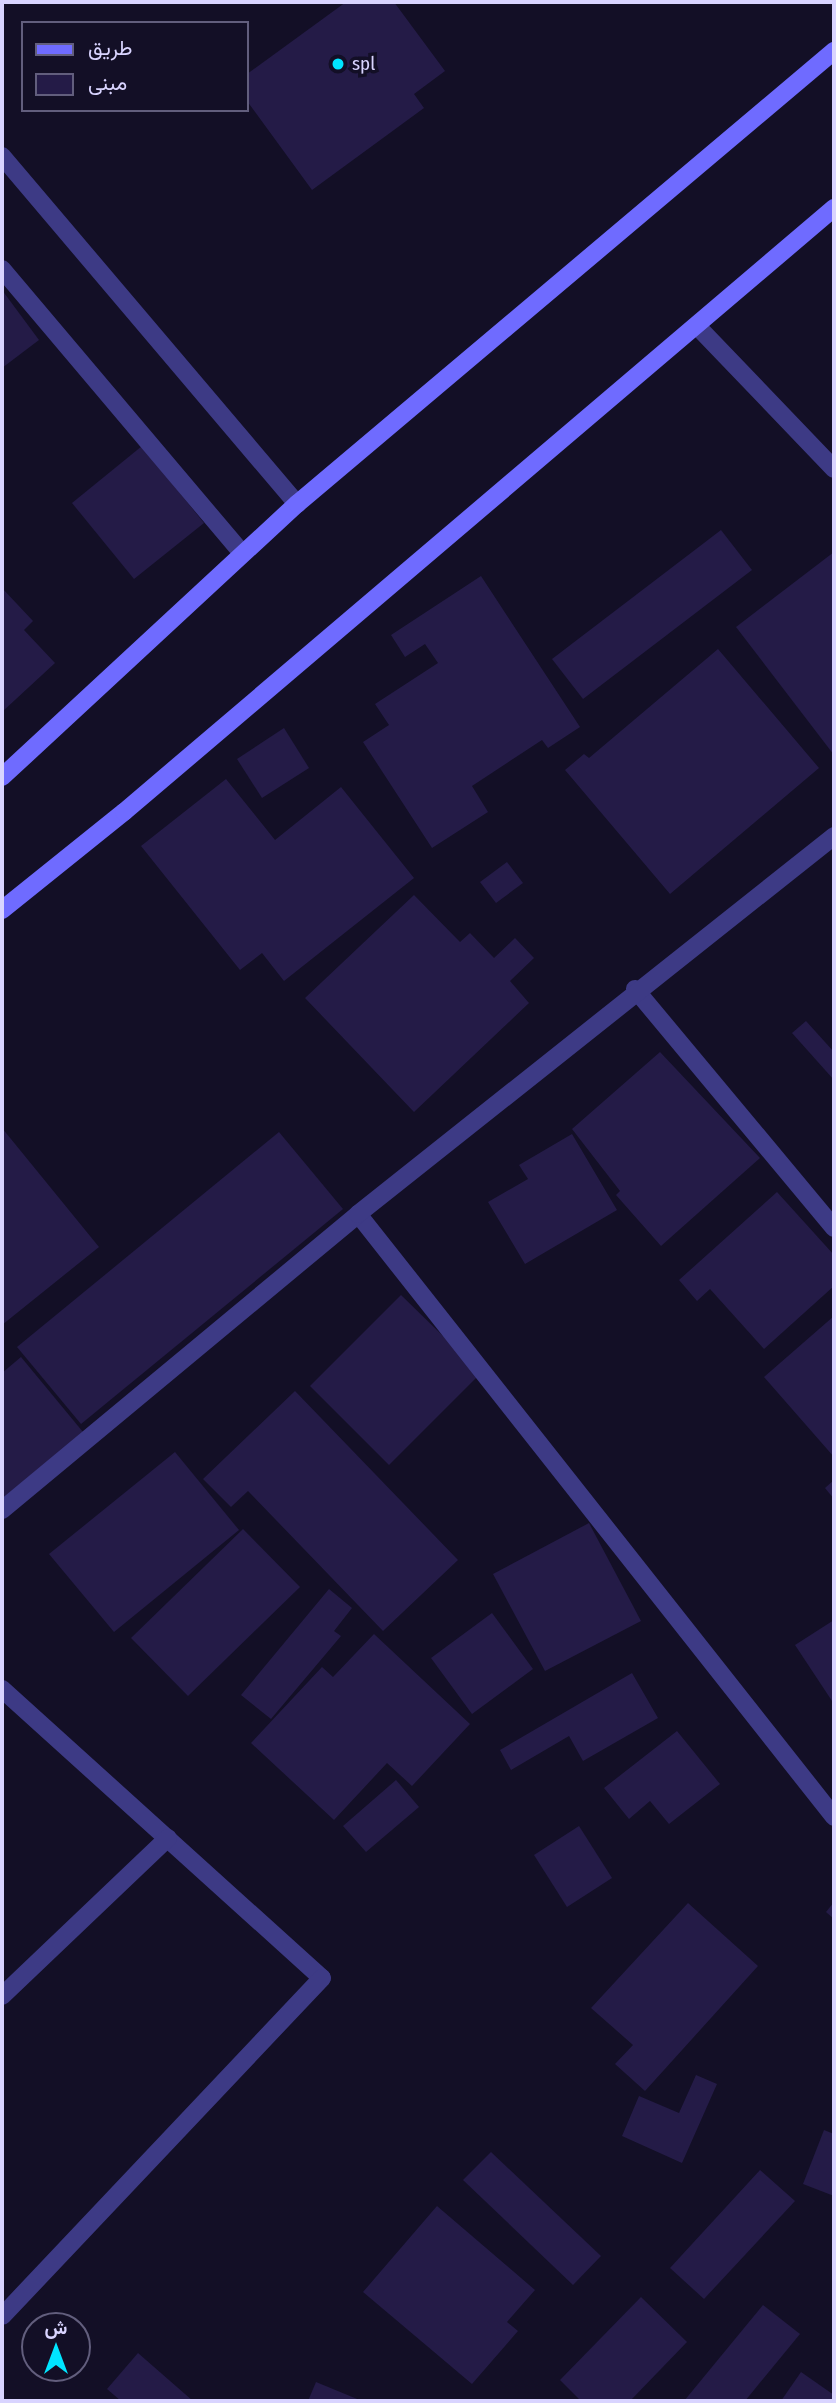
<!DOCTYPE html>
<html>
<head>
<meta charset="utf-8">
<style>
	body { margin:0 }
	#map { position:relative; width:836px; height:2403px; overflow:hidden; background:#130f26; font-family:"Fira Sans Condensed",Vazirmatn,sans-serif }
	div>[style] { position:absolute }
	[style*='--x'] { left:calc(var(--x)*1px); top:calc(var(--y)*1px); width:calc(var(--w)*1px); rotate:calc(var(--a)*1deg) }
	.building>* { inset:0; background:#241b47 }
	.street>* { height:18px; margin:-9px; padding:0 9px; transform-origin:9px; border-radius:9px; background:#3d3a85 }
	.secondary>* { height:18px; margin:-9px; padding:0 9px; transform-origin:9px; border-radius:9px; background:#6f6bff }
	.dots>* { width:19px; height:19px; translate:-50% -50%; box-sizing:border-box; border:4px solid #130f26; border-radius:50% }
	span { translate:-50% -50%; white-space:nowrap; text-align:center; line-height:1.15; -webkit-text-stroke:7px #130f26; paint-order:stroke }
	.poi-label { font-size:19px; color:#d9d4ff }
	.left { translate:0 -50%; text-align:left }
	.frame { position:absolute; inset:0; border:4px solid #d9d4ff; pointer-events:none }
	.legend { position:absolute; left:21px; top:21px; width:228px; height:91px; box-sizing:border-box; background:#130f26; border:2px solid #625e7d; margin:0; padding:9px 12px; list-style:none; font-size:21px; color:#d9d4ff }
	.legend li { display:flex; align-items:center; gap:14px; height:35px }
	.legend b { width:35px; border:2px solid #625e7d }
	.north { position:absolute; left:21px; top:2312px; width:70px; height:70px; box-sizing:border-box; background:#130f26; border:2px solid #625e7d; border-radius:50%; rotate:0deg; font-size:19px; font-weight:700; line-height:28px; text-align:center; color:#d9d4ff }
	.north::after { content:''; display:block; margin:auto; width:24px; height:32px; background:#00e5ff; clip-path:polygon(50% 0,100% 100%,50% 72%,0 100%) }
</style>
</head>
<body>
<div id="map">
	<div class="building">
		<i style="clip-path:polygon(346px 2px,394px 2px,445px 71px,414px 94px,424px 108px,312px 190px,247px 101px,247px 74px)"></i>
		<i style="clip-path:polygon(2px 290px,39px 340px,2px 368px)"></i>
		<i style="clip-path:polygon(142px 446px,204px 523px,134px 579px,72px 503px)"></i>
		<i style="clip-path:polygon(721px 530px,752px 570px,583px 699px,552px 659px)"></i>
		<i style="clip-path:polygon(834px 552px,834px 755px,736px 627px)"></i>
		<i style="clip-path:polygon(481px 576px,580px 727px,548px 748px,542px 740px,472px 786px,488px 812px,432px 848px,363px 742px,389px 725px,375px 704px,438px 663px,425px 644px,405px 657px,391px 635px)"></i>
		<i style="clip-path:polygon(2px 588px,33px 621px,24px 630px,55px 663px,2px 712px)"></i>
		<i style="clip-path:polygon(718px 649px,819px 768px,670px 894px,565px 770px,584px 754px,589px 758px)"></i>
		<i style="clip-path:polygon(284px 728px,309px 768px,262px 798px,237px 759px)"></i>
		<i style="clip-path:polygon(226px 779px,275px 840px,341px 787px,414px 878px,284px 981px,262px 953px,240px 970px,141px 846px)"></i>
		<i style="clip-path:polygon(507px 862px,523px 883px,496px 903px,480px 882px)"></i>
		<i style="clip-path:polygon(414px 895px,460px 942px,470px 933px,494px 958px,515px 938px,534px 958px,510px 981px,529px 1003px,414px 1112px,305px 998px)"></i>
		<i style="clip-path:polygon(806px 1021px,834px 1052px,834px 1080px,792px 1033px)"></i>
		<i style="clip-path:polygon(660px 1052px,760px 1158px,661px 1246px,616px 1195px,620px 1191px,572px 1129px)"></i>
		<i style="clip-path:polygon(2px 1128px,99px 1247px,2px 1325px,3px 1245px)"></i>
		<i style="clip-path:polygon(279px 1132px,343px 1209px,81px 1424px,17px 1347px)"></i>
		<i style="clip-path:polygon(572px 1134px,617px 1210px,525px 1264px,488px 1202px,528px 1179px,519px 1165px)"></i>
		<i style="clip-path:polygon(777px 1192px,834px 1255px,834px 1286px,764px 1349px,710px 1289px,697px 1301px,679px 1280px)"></i>
		<i style="clip-path:polygon(401px 1295px,481px 1373px,389px 1465px,310px 1386px)"></i>
		<i style="clip-path:polygon(834px 1316px,834px 1457px,764px 1377px)"></i>
		<i style="clip-path:polygon(21px 1357px,83px 1432px,2px 1499px,2px 1373px)"></i>
		<i style="clip-path:polygon(295px 1391px,458px 1560px,383px 1631px,248px 1491px,231px 1507px,203px 1479px)"></i>
		<i style="clip-path:polygon(175px 1452px,239px 1530px,114px 1632px,49px 1554px)"></i>
		<i style="clip-path:polygon(834px 1480px,834px 1499px,825px 1488px)"></i>
		<i style="clip-path:polygon(589px 1523px,641px 1621px,545px 1671px,493px 1574px)"></i>
		<i style="clip-path:polygon(243px 1529px,300px 1587px,188px 1696px,131px 1638px)"></i>
		<i style="clip-path:polygon(329px 1589px,352px 1608px,334px 1631px,341px 1636px,271px 1719px,241px 1695px)"></i>
		<i style="clip-path:polygon(492px 1613px,533px 1669px,472px 1714px,431px 1658px)"></i>
		<i style="clip-path:polygon(834px 1620px,834px 1704px,795px 1645px)"></i>
		<i style="clip-path:polygon(374px 1634px,470px 1724px,412px 1786px,387px 1763px,334px 1820px,251px 1743px,322px 1667px,333px 1677px)"></i>
		<i style="clip-path:polygon(632px 1673px,658px 1718px,583px 1761px,569px 1736px,511px 1770px,500px 1750px)"></i>
		<i style="clip-path:polygon(677px 1731px,720px 1784px,669px 1824px,650px 1801px,629px 1819px,604px 1788px)"></i>
		<i style="clip-path:polygon(396px 1780px,419px 1807px,366px 1852px,343px 1826px)"></i>
		<i style="clip-path:polygon(579px 1826px,612px 1878px,567px 1907px,534px 1855px)"></i>
		<i style="clip-path:polygon(834px 1902px,834px 1919px,826px 1912px)"></i>
		<i style="clip-path:polygon(688px 1903px,758px 1966px,645px 2091px,615px 2064px,633px 2045px,591px 2008px)"></i>
		<i style="clip-path:polygon(696px 2075px,717px 2084px,682px 2163px,622px 2136px,639px 2096px,679px 2113px)"></i>
		<i style="clip-path:polygon(824px 2130px,834px 2134px,834px 2196px,803px 2184px)"></i>
		<i style="clip-path:polygon(491px 2152px,601px 2256px,573px 2285px,463px 2180px)"></i>
		<i style="clip-path:polygon(760px 2170px,795px 2201px,704px 2299px,670px 2268px)"></i>
		<i style="clip-path:polygon(437px 2206px,535px 2290px,507px 2322px,518px 2331px,472px 2384px,363px 2292px)"></i>
		<i style="clip-path:polygon(641px 2297px,687px 2342px,630px 2401px,581px 2401px,560px 2380px)"></i>
		<i style="clip-path:polygon(763px 2305px,800px 2334px,745px 2401px,684px 2401px)"></i>
		<i style="clip-path:polygon(138px 2353px,193px 2401px,121px 2401px,107px 2389px)"></i>
		<i style="clip-path:polygon(801px 2372px,834px 2395px,834px 2401px,781px 2401px)"></i>
		<i style="clip-path:polygon(316px 2382px,362px 2401px,308px 2401px)"></i>
	</div>
	<div class="street">
		<i style="--x:2;--y:156;--w:456;--a:49.7"></i>
		<i style="--x:2;--y:269;--w:372;--a:49.8"></i>
		<i style="--x:697;--y:326;--w:198;--a:46.2"></i>
		<i style="--x:635;--y:989;--w:311;--a:50.2"></i>
		<i style="--x:358;--y:1214;--w:768;--a:51.71"></i>
		<i style="--x:2;--y:1510;--w:463;--a:-39.7"></i>
		<i style="--x:358;--y:1214;--w:608;--a:-38.45"></i>
		<i style="--x:2;--y:1689;--w:431;--a:42.1"></i>
		<i style="--x:322;--y:1978;--w:465;--a:133.4"></i>
		<i style="--x:2;--y:1996;--w:229;--a:-43.6"></i>
	</div>
	<div class="secondary">
		<i style="--x:2;--y:777;--w:402;--a:-42.8"></i>
		<i style="--x:297;--y:504;--w:703;--a:-40.15"></i>
		<i style="--x:2;--y:910;--w:156;--a:-38.8"></i>
		<i style="--x:124;--y:812;--w:932;--a:-40.39"></i>
	</div>
	<div class="dots">
		<i style="left:338px;top:64px;background:#00e5ff"></i>
	</div>
	<div class="poi-label">
		<span class="left" style="left:352px;top:64px">spl</span>
	</div>
	<div class="frame"></div>
	<ul class="legend">
	<li><b style="height:9px;background:#6f6bff"></b>طريق</li>
	<li><b style="height:19px;background:#241b47"></b>مبنى</li>
	</ul>
	<div class="north">ش</div>
</div>
</body>
</html>
